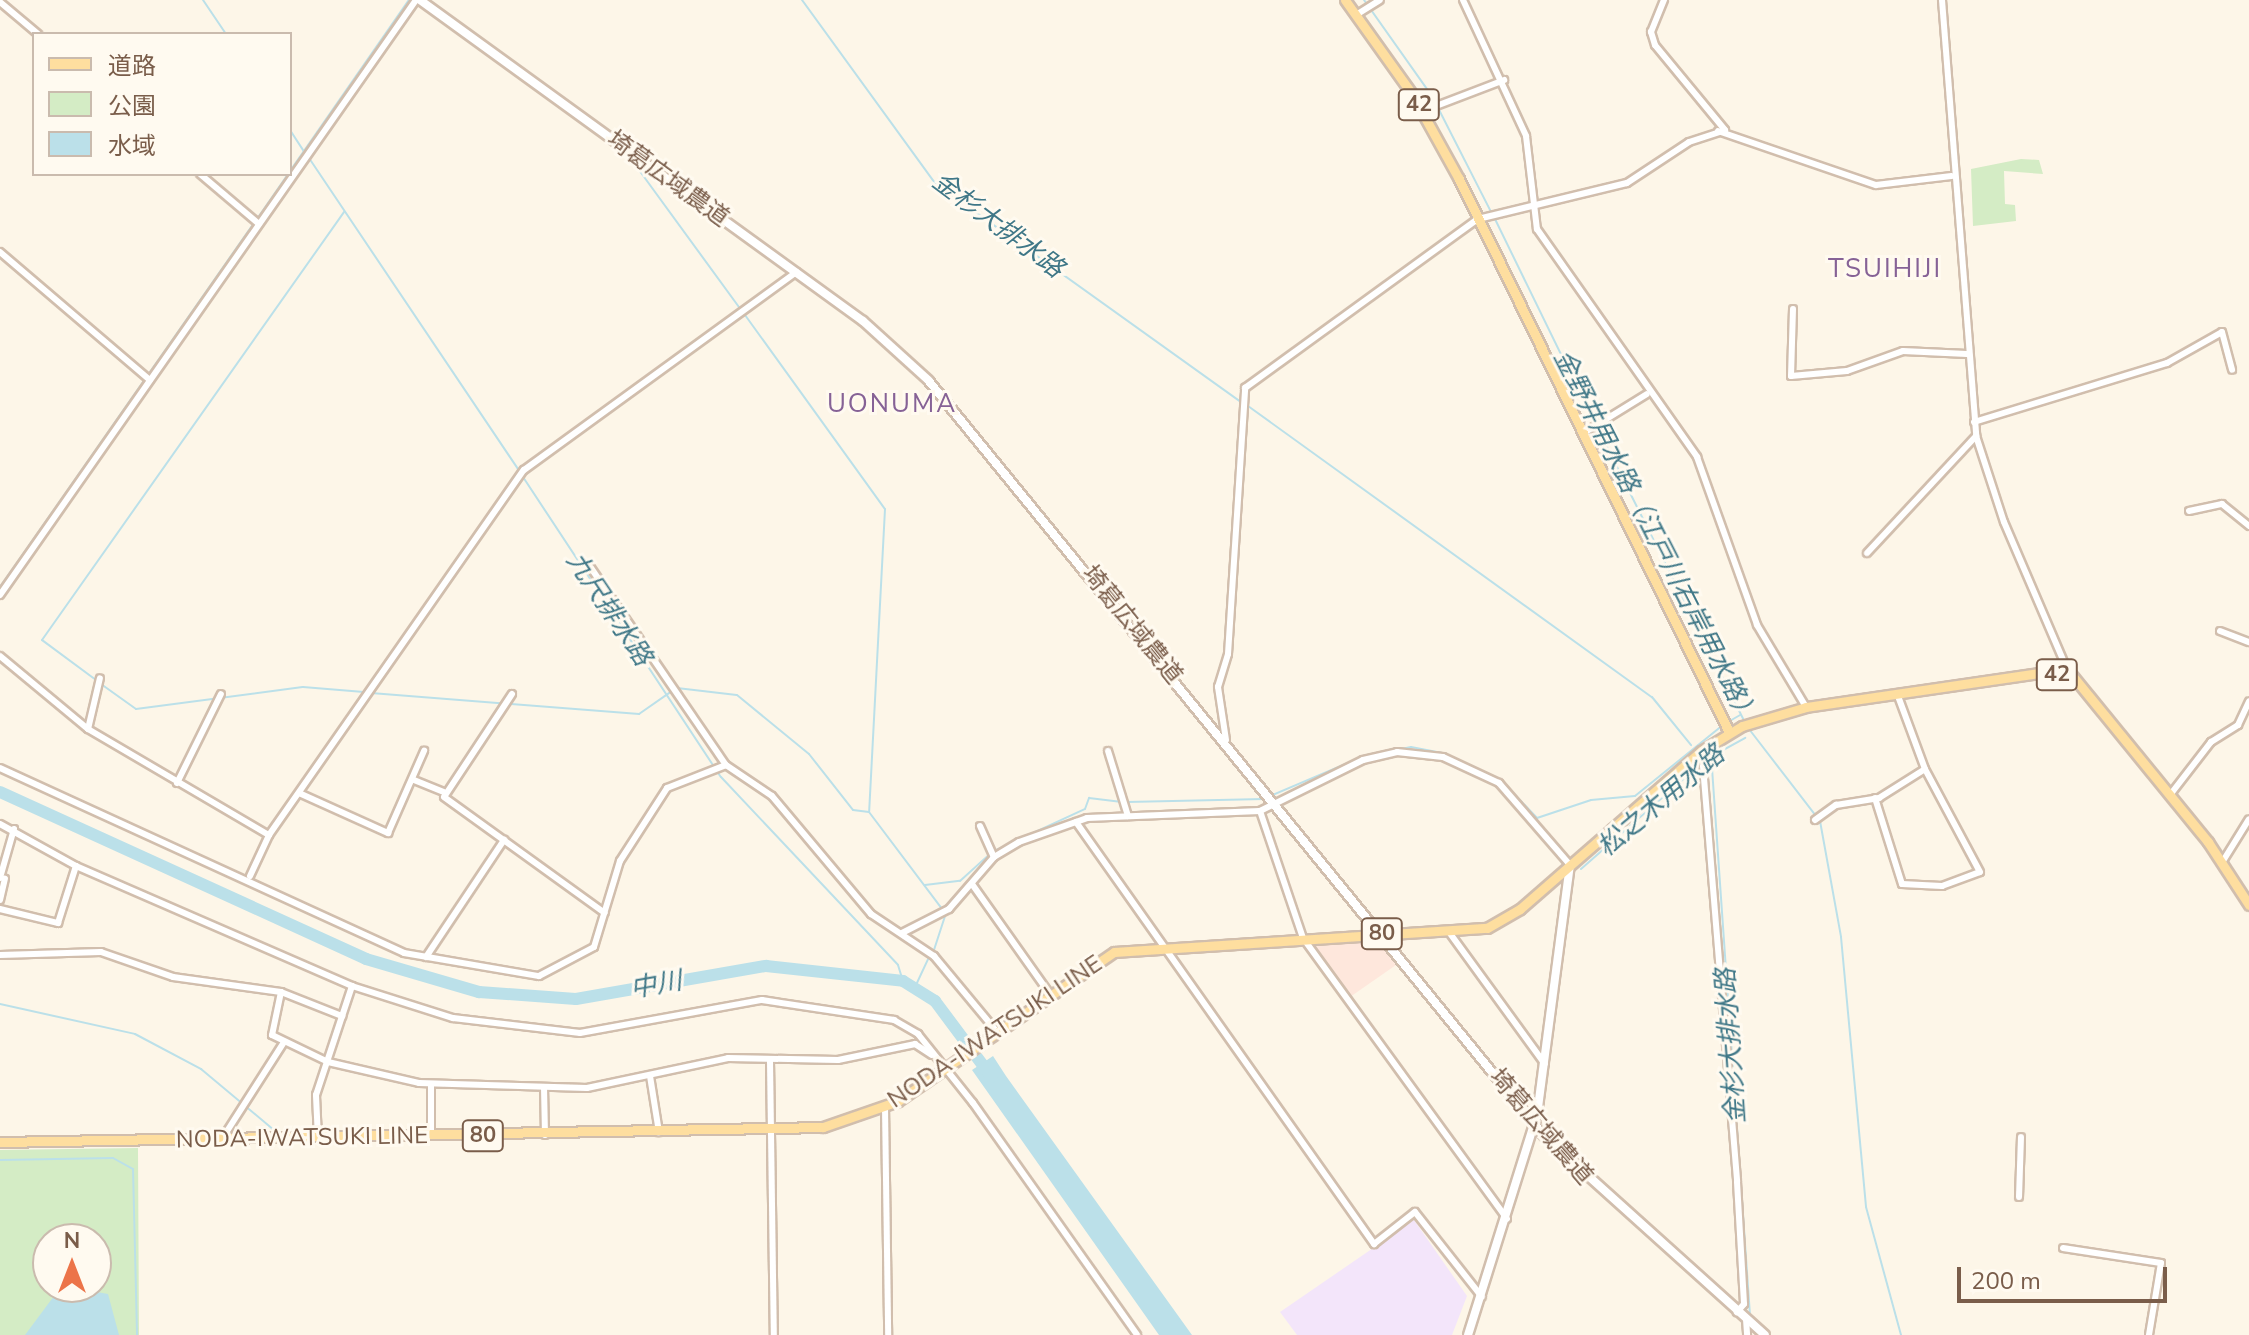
<!DOCTYPE html>
<html>
<head>
<meta charset="utf-8">
<style>
	body { margin:0 }
	#map { position:relative; width:2249px; height:1335px; overflow:hidden; background:#fdf6e8; font-family:"Nunito Sans","Noto Sans JP",sans-serif }
	div>[style] { position:absolute }
	[style*='--x'] { left:calc(var(--x)*1px); top:calc(var(--y)*1px); width:calc(var(--w)*1px); rotate:calc(var(--a)*1deg) }
	.commercial>* { inset:0; background:#fee7dc }
	.education>* { inset:0; background:#f3e5fa }
	.green>* { inset:0; background:#d4ecc5 }
	.water>* { inset:0; background:#bbe0e9 }
	.stream>* { height:2px; margin:-1px; padding:0 1px; transform-origin:1px; border-radius:1px; background:#bbe0e9 }
	.river>* { height:12px; margin:-6px; padding:0 6px; transform-origin:6px; border-radius:6px; background:#bbe0e9 }
	.roads { filter:drop-shadow(2px 0 #d1bead) drop-shadow(-2px 0 #d1bead) drop-shadow(0 2px #d1bead) drop-shadow(0 -2px #d1bead) }
	.street>* { height:6px; margin:-3px; padding:0 3px; transform-origin:3px; border-radius:3px; background:#fff }
	.secondary>* { height:8px; margin:-4px; padding:0 4px; transform-origin:4px; border-radius:4px; background:#fff }
	.primary>* { height:9px; margin:-4.5px; padding:0 4.5px; transform-origin:4.5px; border-radius:4.5px; background:#fede9f }
	span { translate:-50% -50%; white-space:nowrap; text-align:center; line-height:1.15; -webkit-text-stroke:6px #fffaf0; paint-order:stroke }
	.shield-label span { padding:2px 6px; background:#fffaf0; border:2px solid; border-radius:6px; -webkit-text-stroke-width:0 }
	.shield-label { font-size:22px; color:#7a5d4a; font-weight:700 }
	.street-label { font-size:24px; color:#7a5d4a }
	.water-label { font-size:26px; color:#3f7787; font-style:italic }
	.neighbourhood-label { font-size:26px; color:#866296; letter-spacing:2px }
	.legend { position:absolute; left:32px; top:32px; width:260px; height:144px; box-sizing:border-box; background:#fffaf0; border:2px solid #cabbae; margin:0; padding:10px 14px; list-style:none; font-size:24px; color:#7a5d4a }
	.legend li { display:flex; align-items:center; gap:16px; height:40px }
	.legend b { width:40px; border:2px solid #cabbae }
	.north { position:absolute; left:32px; top:1223px; width:80px; height:80px; box-sizing:border-box; background:#fffaf0; border:2px solid #cabbae; border-radius:50%; rotate:0deg; font-size:22px; font-weight:700; line-height:32px; text-align:center; color:#7a5d4a }
	.north::after { content:''; display:block; margin:auto; width:28px; height:36px; background:#ec7449; clip-path:polygon(50% 0,100% 100%,50% 72%,0 100%) }
	.scale { position:absolute; left:1957px; top:1267px; width:210px; height:36px; box-sizing:border-box; border:4px solid #7a5d4a; border-top:0; padding-left:10px; font-size:24px; line-height:28px; white-space:nowrap; color:#7a5d4a; -webkit-text-stroke:6px #fffaf0; paint-order:stroke }
</style>
</head>
<body>
<div id="map">
	<div class="commercial">
		<i style="clip-path:polygon(1379px 942px,1396px 965px,1350px 997px,1314px 945px)"></i>
	</div>
	<div class="education">
		<i style="clip-path:polygon(1414px 1220px,1467px 1296px,1452px 1335px,1297px 1335px,1280px 1312px)"></i>
	</div>
	<div class="green">
		<i style="clip-path:polygon(2021px 159px,2039px 160px,2043px 174px,2004px 171px,2005px 204px,2015px 205px,2016px 221px,1973px 226px,1971px 169px)"></i>
		<i style="clip-path:polygon(evenodd,138px 1148px,139px 1335px,0 1335px,0 1150px,138px 1148px,48px 1239px,96px 1239px,96px 1287px,48px 1287px,48px 1239px)"></i>
	</div>
	<div class="water">
		<i style="clip-path:polygon(993px 1056px,1006px 1076px,1192px 1335px,1159px 1335px,972px 1070px)"></i>
		<i style="clip-path:polygon(69px 1287px,108px 1294px,119px 1335px,25px 1335px,57px 1292px)"></i>
	</div>
	<div class="stream">
		<i style="--x:203;--y:0;--w:41;--a:55.9"></i>
		<i style="--x:802;--y:0;--w:226;--a:54"></i>
		<i style="--x:935;--y:183;--w:376;--a:35.6"></i>
		<i style="--x:1364;--y:0;--w:118;--a:54.7"></i>
		<i style="--x:1432;--y:96;--w:130;--a:63"></i>
		<i style="--x:290;--y:130;--w:27;--a:57"></i>
		<i style="--x:309;--y:158;--w:377;--a:56.1"></i>
		<i style="--x:639;--y:170;--w:173;--a:53.9"></i>
		<i style="--x:290;--y:171;--w:208;--a:-55.2"></i>
		<i style="--x:1494;--y:217;--w:230;--a:64"></i>
		<i style="--x:257;--y:219;--w:55;--a:-55.4"></i>
		<i style="--x:745;--y:315;--w:239;--a:54.2"></i>
		<i style="--x:885;--y:509;--w:303;--a:93"></i>
		<i style="--x:869;--y:812;--w:121;--a:53"></i>
		<i style="--x:1248;--y:406;--w:498;--a:35.8"></i>
		<i style="--x:1652;--y:697;--w:62;--a:50.9"></i>
		<i style="--x:1598;--y:429;--w:326;--a:63.4"></i>
		<i style="--x:523;--y:477;--w:359;--a:56.6"></i>
		<i style="--x:721;--y:777;--w:258;--a:46.7"></i>
		<i style="--x:898;--y:965;--w:17;--a:73"></i>
		<i style="--x:0;--y:587;--w:442;--a:-55.1"></i>
		<i style="--x:96;--y:680;--w:67;--a:-143.5"></i>
		<i style="--x:42;--y:640;--w:524;--a:-54.79"></i>
		<i style="--x:101;--y:684;--w:43;--a:35.5"></i>
		<i style="--x:136;--y:709;--w:168;--a:-7.5"></i>
		<i style="--x:303;--y:687;--w:61;--a:4.7"></i>
		<i style="--x:677;--y:688;--w:60;--a:6.7"></i>
		<i style="--x:737;--y:695;--w:93;--a:39.3"></i>
		<i style="--x:809;--y:754;--w:71;--a:51.8"></i>
		<i style="--x:853;--y:810;--w:16;--a:7"></i>
		<i style="--x:371;--y:693;--w:269;--a:4.5"></i>
		<i style="--x:639;--y:714;--w:40;--a:-34.9"></i>
		<i style="--x:1728;--y:722;--w:14;--a:-30"></i>
		<i style="--x:1749;--y:729;--w:110;--a:52.4"></i>
		<i style="--x:1705;--y:760;--w:11;--a:49"></i>
		<i style="--x:1712;--y:768;--w:548;--a:86.03"></i>
		<i style="--x:1270;--y:796;--w:100;--a:-23"></i>
		<i style="--x:1362;--y:757;--w:50;--a:-11.5"></i>
		<i style="--x:1411;--y:747;--w:33;--a:11"></i>
		<i style="--x:1443;--y:753;--w:65;--a:25.4"></i>
		<i style="--x:1502;--y:781;--w:51;--a:46.6"></i>
		<i style="--x:1537;--y:818;--w:57;--a:-18.4"></i>
		<i style="--x:1591;--y:800;--w:44;--a:-5.2"></i>
		<i style="--x:1635;--y:796;--w:113;--a:-38.9"></i>
		<i style="--x:1127;--y:802;--w:137;--a:-1.3"></i>
		<i style="--x:1820;--y:821;--w:118;--a:79.7"></i>
		<i style="--x:1841;--y:937;--w:271;--a:84.7"></i>
		<i style="--x:1866;--y:1207;--w:133;--a:74.7"></i>
		<i style="--x:1581;--y:869;--w:165;--a:-41.3"></i>
		<i style="--x:1705;--y:760;--w:46;--a:-28.8"></i>
		<i style="--x:925;--y:885;--w:35;--a:-7"></i>
		<i style="--x:960;--y:881;--w:43;--a:-42.2"></i>
		<i style="--x:992;--y:852;--w:102;--a:-24.8"></i>
		<i style="--x:1085;--y:809;--w:12;--a:-70"></i>
		<i style="--x:1089;--y:798;--w:31;--a:7"></i>
		<i style="--x:933;--y:953;--w:40;--a:-72"></i>
		<i style="--x:916;--y:985;--w:31;--a:-65"></i>
		<i style="--x:0;--y:1004;--w:138;--a:12.5"></i>
		<i style="--x:135;--y:1034;--w:75;--a:27.9"></i>
		<i style="--x:201;--y:1069;--w:95;--a:39.9"></i>
		<i style="--x:0;--y:1160;--w:113;--a:-1"></i>
		<i style="--x:113;--y:1158;--w:23;--a:29"></i>
		<i style="--x:133;--y:1169;--w:166;--a:88.6"></i>
		<i style="--x:1750;--y:1326;--w:9;--a:84"></i>
	</div>
	<div class="river">
		<i style="--x:0;--y:792;--w:402;--a:24.5"></i>
		<i style="--x:366;--y:959;--w:118;--a:16.3"></i>
		<i style="--x:479;--y:992;--w:97;--a:4.1"></i>
		<i style="--x:576;--y:999;--w:193;--a:-9.9"></i>
		<i style="--x:766;--y:966;--w:138;--a:6.2"></i>
		<i style="--x:903;--y:981;--w:38;--a:32"></i>
		<i style="--x:935;--y:1001;--w:94;--a:53.3"></i>
	</div>
	<div class="roads">
		<div class="street">
			<i style="--x:1463;--y:0;--w:150;--a:65.1"></i>
			<i style="--x:1526;--y:136;--w:94;--a:83.3"></i>
			<i style="--x:1537;--y:229;--w:279;--a:54.9"></i>
			<i style="--x:1697;--y:457;--w:178;--a:70.3"></i>
			<i style="--x:1757;--y:625;--w:96;--a:59.1"></i>
			<i style="--x:1942;--y:0;--w:437;--a:85.5"></i>
			<i style="--x:1976;--y:436;--w:90;--a:72"></i>
			<i style="--x:2004;--y:522;--w:160;--a:66.8"></i>
			<i style="--x:0;--y:2;--w:50;--a:40.1"></i>
			<i style="--x:1356;--y:15;--w:28;--a:-32"></i>
			<i style="--x:1423;--y:111;--w:87;--a:-20.9"></i>
			<i style="--x:1718;--y:131;--w:167;--a:18.9"></i>
			<i style="--x:1876;--y:185;--w:76;--a:-6.8"></i>
			<i style="--x:200;--y:174;--w:77;--a:40.3"></i>
			<i style="--x:0;--y:252;--w:197;--a:40.5"></i>
			<i style="--x:1793;--y:309;--w:67;--a:91.7"></i>
			<i style="--x:1791;--y:376;--w:56;--a:-5.1"></i>
			<i style="--x:1847;--y:371;--w:59;--a:-19.7"></i>
			<i style="--x:1903;--y:351;--w:64;--a:2.7"></i>
			<i style="--x:1974;--y:422;--w:202;--a:-17"></i>
			<i style="--x:2167;--y:363;--w:63;--a:-29.4"></i>
			<i style="--x:2222;--y:332;--w:39;--a:75"></i>
			<i style="--x:1587;--y:431;--w:70;--a:-31.7"></i>
			<i style="--x:2189;--y:511;--w:34;--a:-12"></i>
			<i style="--x:2222;--y:504;--w:35;--a:39"></i>
			<i style="--x:1867;--y:553;--w:160;--a:-47"></i>
			<i style="--x:591;--y:568;--w:239;--a:55.6"></i>
			<i style="--x:726;--y:765;--w:55;--a:34"></i>
			<i style="--x:772;--y:796;--w:154;--a:50"></i>
			<i style="--x:871;--y:914;--w:76;--a:33.7"></i>
			<i style="--x:934;--y:956;--w:99;--a:50.3"></i>
			<i style="--x:0;--y:595;--w:726;--a:-55.04"></i>
			<i style="--x:2220;--y:631;--w:31;--a:21"></i>
			<i style="--x:0;--y:656;--w:114;--a:39.7"></i>
			<i style="--x:88;--y:729;--w:210;--a:30.4"></i>
			<i style="--x:512;--y:694;--w:123;--a:123.4"></i>
			<i style="--x:444;--y:797;--w:198;--a:35.8"></i>
			<i style="--x:88;--y:729;--w:52;--a:-76.8"></i>
			<i style="--x:1226;--y:740;--w:54;--a:-98.6"></i>
			<i style="--x:1218;--y:687;--w:34;--a:-73"></i>
			<i style="--x:1228;--y:654;--w:267;--a:-86.3"></i>
			<i style="--x:1245;--y:388;--w:288;--a:-36"></i>
			<i style="--x:1478;--y:219;--w:153;--a:-13.6"></i>
			<i style="--x:1627;--y:183;--w:74;--a:-33.5"></i>
			<i style="--x:1689;--y:142;--w:38;--a:-18"></i>
			<i style="--x:1725;--y:130;--w:110;--a:-129.5"></i>
			<i style="--x:1655;--y:45;--w:14;--a:-107"></i>
			<i style="--x:1651;--y:32;--w:35;--a:-68"></i>
			<i style="--x:1108;--y:751;--w:68;--a:72.9"></i>
			<i style="--x:1703;--y:766;--w:417;--a:85.3"></i>
			<i style="--x:1737;--y:1182;--w:122;--a:86.7"></i>
			<i style="--x:1744;--y:1304;--w:11;--a:131"></i>
			<i style="--x:0;--y:768;--w:444;--a:24.6"></i>
			<i style="--x:404;--y:953;--w:137;--a:9.7"></i>
			<i style="--x:539;--y:976;--w:62;--a:-27.8"></i>
			<i style="--x:594;--y:947;--w:90;--a:-73.2"></i>
			<i style="--x:620;--y:861;--w:87;--a:-57.2"></i>
			<i style="--x:667;--y:788;--w:63;--a:-21.3"></i>
			<i style="--x:414;--y:780;--w:32;--a:22"></i>
			<i style="--x:177;--y:783;--w:99;--a:-63.7"></i>
			<i style="--x:299;--y:793;--w:98;--a:24.2"></i>
			<i style="--x:388;--y:833;--w:90;--a:-66.3"></i>
			<i style="--x:2170;--y:795;--w:67;--a:-52.3"></i>
			<i style="--x:2211;--y:742;--w:32;--a:-32"></i>
			<i style="--x:2238;--y:725;--w:26;--a:-65"></i>
			<i style="--x:1875;--y:798;--w:90;--a:72.6"></i>
			<i style="--x:1902;--y:884;--w:40;--a:2.9"></i>
			<i style="--x:1942;--y:886;--w:40;--a:-20.2"></i>
			<i style="--x:1980;--y:872;--w:117;--a:-118.1"></i>
			<i style="--x:1925;--y:769;--w:78;--a:-110.3"></i>
			<i style="--x:1260;--y:811;--w:134;--a:71.3"></i>
			<i style="--x:1303;--y:938;--w:347;--a:54"></i>
			<i style="--x:1815;--y:820;--w:26;--a:-36"></i>
			<i style="--x:1836;--y:805;--w:44;--a:-9.2"></i>
			<i style="--x:1879;--y:798;--w:54;--a:-32.2"></i>
			<i style="--x:1076;--y:822;--w:517;--a:54.77"></i>
			<i style="--x:1374;--y:1244;--w:52;--a:-38"></i>
			<i style="--x:1415;--y:1212;--w:108;--a:51.8"></i>
			<i style="--x:0;--y:824;--w:87;--a:28.9"></i>
			<i style="--x:76;--y:866;--w:301;--a:23.5"></i>
			<i style="--x:352;--y:986;--w:106;--a:17.6"></i>
			<i style="--x:453;--y:1018;--w:128;--a:6.7"></i>
			<i style="--x:580;--y:1033;--w:185;--a:-10.3"></i>
			<i style="--x:762;--y:1000;--w:134;--a:8.6"></i>
			<i style="--x:894;--y:1020;--w:28;--a:30"></i>
			<i style="--x:918;--y:1034;--w:88;--a:51.4"></i>
			<i style="--x:973;--y:1103;--w:284;--a:54.7"></i>
			<i style="--x:980;--y:826;--w:34;--a:66"></i>
			<i style="--x:2223;--y:861;--w:49;--a:-58.2"></i>
			<i style="--x:250;--y:876;--w:45;--a:-65.1"></i>
			<i style="--x:269;--y:835;--w:445;--a:-55.1"></i>
			<i style="--x:524;--y:470;--w:337;--a:-36"></i>
			<i style="--x:0;--y:878;--w:51;--a:-74.1"></i>
			<i style="--x:972;--y:884;--w:135;--a:54.7"></i>
			<i style="--x:0;--y:900;--w:22;--a:-77"></i>
			<i style="--x:0;--y:909;--w:60;--a:13.6"></i>
			<i style="--x:58;--y:923;--w:60;--a:-72.5"></i>
			<i style="--x:1449;--y:932;--w:163;--a:54"></i>
			<i style="--x:902;--y:933;--w:53;--a:-27.1"></i>
			<i style="--x:949;--y:909;--w:69;--a:-49.1"></i>
			<i style="--x:994;--y:857;--w:29;--a:-31"></i>
			<i style="--x:1019;--y:842;--w:72;--a:-19.4"></i>
			<i style="--x:1087;--y:818;--w:173;--a:-2.3"></i>
			<i style="--x:1260;--y:811;--w:115;--a:-26.3"></i>
			<i style="--x:1363;--y:760;--w:35;--a:-13"></i>
			<i style="--x:1397;--y:752;--w:46;--a:6.2"></i>
			<i style="--x:1443;--y:757;--w:62;--a:24.9"></i>
			<i style="--x:1499;--y:783;--w:108;--a:49.1"></i>
			<i style="--x:0;--y:955;--w:101;--a:-1.7"></i>
			<i style="--x:101;--y:952;--w:76;--a:19.1"></i>
			<i style="--x:173;--y:977;--w:109;--a:7.9"></i>
			<i style="--x:281;--y:992;--w:66;--a:21.5"></i>
			<i style="--x:426;--y:957;--w:141;--a:-56.3"></i>
			<i style="--x:281;--y:992;--w:44;--a:101.8"></i>
			<i style="--x:272;--y:1035;--w:62;--a:25.7"></i>
			<i style="--x:328;--y:1062;--w:93;--a:13"></i>
			<i style="--x:419;--y:1083;--w:168;--a:1.7"></i>
			<i style="--x:587;--y:1088;--w:144;--a:-12"></i>
			<i style="--x:728;--y:1058;--w:110;--a:1"></i>
			<i style="--x:838;--y:1060;--w:79;--a:-11.7"></i>
			<i style="--x:915;--y:1044;--w:20;--a:33"></i>
			<i style="--x:770;--y:1061;--w:274;--a:89.2"></i>
			<i style="--x:650;--y:1076;--w:57;--a:80.9"></i>
			<i style="--x:431;--y:1084;--w:52;--a:90"></i>
			<i style="--x:544;--y:1087;--w:48;--a:88.8"></i>
			<i style="--x:885;--y:1107;--w:228;--a:89.2"></i>
			<i style="--x:318;--y:1138;--w:43;--a:-92.7"></i>
			<i style="--x:316;--y:1095;--w:115;--a:-71.7"></i>
			<i style="--x:222;--y:1139;--w:115;--a:-57.4"></i>
			<i style="--x:2019;--y:1197;--w:60;--a:-88.1"></i>
			<i style="--x:2063;--y:1248;--w:99;--a:8.7"></i>
			<i style="--x:2161;--y:1263;--w:73;--a:99.5"></i>
			<i style="--x:1746;--y:1319;--w:16;--a:86"></i>
		</div>
		<div class="secondary">
			<i style="--x:420;--y:0;--w:547;--a:35.93"></i>
			<i style="--x:863;--y:321;--w:88;--a:42.2"></i>
			<i style="--x:928;--y:380;--w:975;--a:50.83"></i>
			<i style="--x:1544;--y:1136;--w:297;--a:42"></i>
			<i style="--x:1468;--y:1335;--w:231;--a:-72.6"></i>
			<i style="--x:1537;--y:1115;--w:252;--a:-82.5"></i>
		</div>
		<div class="primary">
			<i style="--x:1345;--y:0;--w:115;--a:54.5"></i>
			<i style="--x:1412;--y:94;--w:97;--a:61.1"></i>
			<i style="--x:1459;--y:179;--w:615;--a:63.98"></i>
			<i style="--x:0;--y:1142;--w:823;--a:-1.04"></i>
			<i style="--x:823;--y:1127;--w:79;--a:-19.1"></i>
			<i style="--x:898;--y:1101;--w:262;--a:-34.6"></i>
			<i style="--x:1114;--y:952;--w:374;--a:-3.7"></i>
			<i style="--x:1487;--y:928;--w:38;--a:-30"></i>
			<i style="--x:1520;--y:909;--w:240;--a:-41.1"></i>
			<i style="--x:1701;--y:751;--w:48;--a:-31.4"></i>
			<i style="--x:1742;--y:726;--w:67;--a:-16.5"></i>
			<i style="--x:1806;--y:707;--w:264;--a:-8.3"></i>
			<i style="--x:2067;--y:669;--w:223;--a:50.8"></i>
			<i style="--x:2208;--y:842;--w:75;--a:56.9"></i>
		</div>
	</div>
	<div class="shield-label">
		<span style="left:1419px;top:105px">42</span>
		<span style="left:2057px;top:675px">42</span>
		<span style="left:1382px;top:934px">80</span>
		<span style="left:483px;top:1136px">80</span>
	</div>
	<div class="street-label">
		<span style="left:668px;top:179px;rotate:36deg">埼葛広域農道</span>
		<span style="left:1132px;top:625px;rotate:51deg">埼葛広域農道</span>
		<span style="left:995px;top:1032px;rotate:-34deg">NODA-IWATSUKI LINE</span>
		<span style="left:1541px;top:1127px;rotate:49deg">埼葛広域農道</span>
		<span style="left:302px;top:1138px;rotate:-1deg">NODA-IWATSUKI LINE</span>
	</div>
	<div class="water-label">
		<span style="left:998px;top:225px;rotate:37deg">金杉大排水路</span>
		<span style="left:1655px;top:537px;rotate:63deg">金野井用水路（江戸川右岸用水路）</span>
		<span style="left:609px;top:609px;rotate:56deg">九尺排水路</span>
		<span style="left:1661px;top:801px;rotate:-40deg">松之木用水路</span>
		<span style="left:656px;top:985px;rotate:-10deg">中川</span>
		<span style="left:1731px;top:1046px;rotate:-94deg">金杉大排水路</span>
	</div>
	<div class="neighbourhood-label">
		<span style="left:1885px;top:269px">TSUIHIJI</span>
		<span style="left:892px;top:404px">UONUMA</span>
	</div>
	<ul class="legend">
	<li><b style="height:10px;background:#fede9f"></b>道路</li>
	<li><b style="height:22px;background:#d4ecc5"></b>公園</li>
	<li><b style="height:22px;background:#bbe0e9"></b>水域</li>
	</ul>
	<div class="north">N</div>
	<div class="scale">200 m</div>
</div>
</body>
</html>
